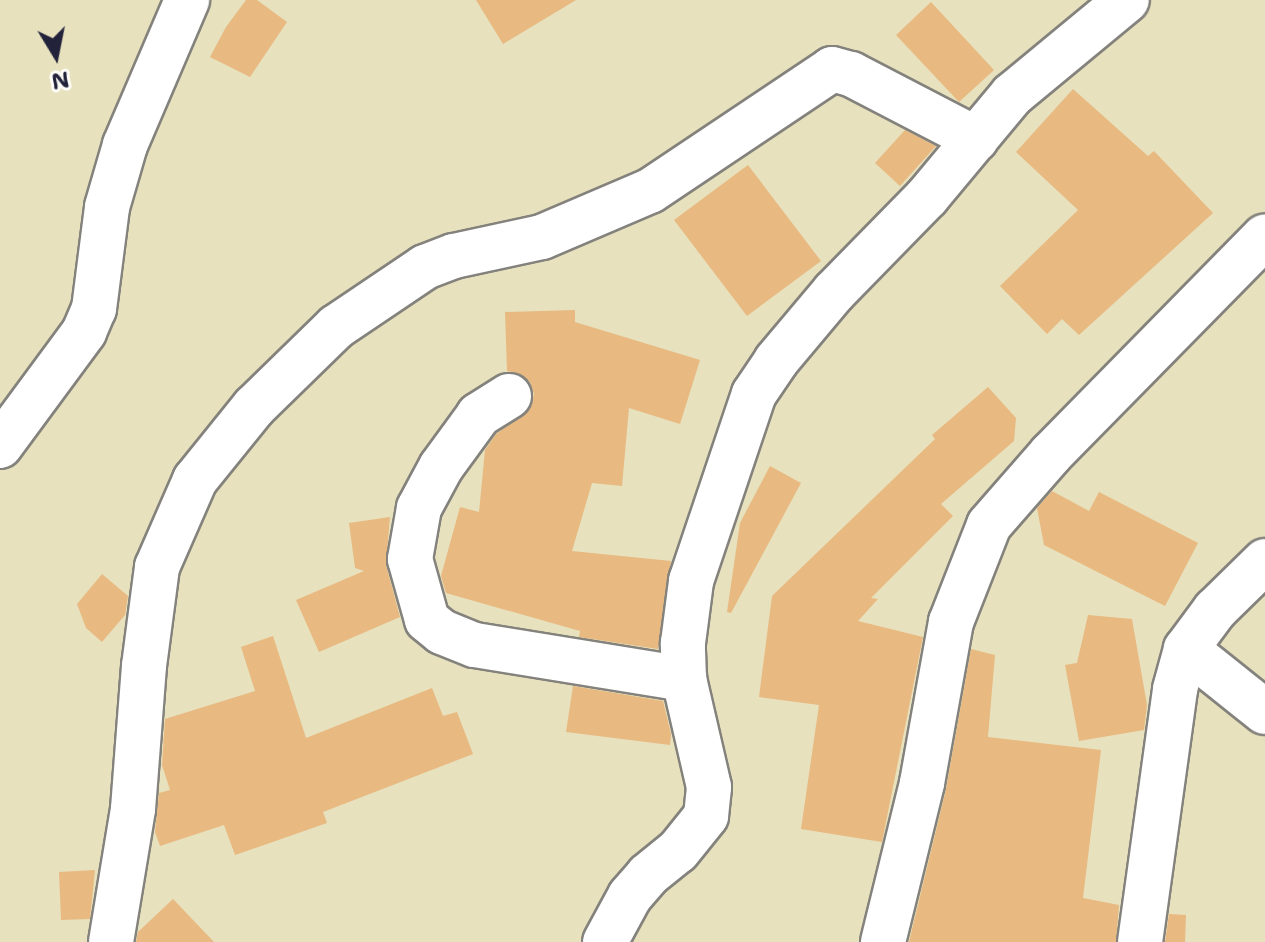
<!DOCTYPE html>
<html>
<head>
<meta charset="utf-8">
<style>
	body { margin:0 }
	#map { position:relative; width:1265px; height:942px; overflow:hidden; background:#e7e1bd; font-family:"Shantell Sans",sans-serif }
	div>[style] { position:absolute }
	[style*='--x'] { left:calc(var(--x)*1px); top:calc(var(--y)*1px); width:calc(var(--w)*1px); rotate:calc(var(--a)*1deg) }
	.building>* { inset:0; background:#e8b981 }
	.roads { filter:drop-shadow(2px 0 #84827c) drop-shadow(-2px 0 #84827c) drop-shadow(0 2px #84827c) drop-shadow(0 -2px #84827c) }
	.minor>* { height:44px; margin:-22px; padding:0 22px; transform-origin:22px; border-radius:22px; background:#fff }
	span { translate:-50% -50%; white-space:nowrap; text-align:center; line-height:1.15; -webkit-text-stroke:6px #fdfcf7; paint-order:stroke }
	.north { position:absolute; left:16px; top:16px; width:80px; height:80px; -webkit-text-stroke:6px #fdfcf7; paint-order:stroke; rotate:170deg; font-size:22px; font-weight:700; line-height:32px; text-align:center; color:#22223b }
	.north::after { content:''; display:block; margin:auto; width:28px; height:36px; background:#22223b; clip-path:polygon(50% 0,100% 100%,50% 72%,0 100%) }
</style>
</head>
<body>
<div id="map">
	<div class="building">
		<i style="clip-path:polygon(246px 0,257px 0,287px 22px,250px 77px,210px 57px,226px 27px)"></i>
		<i style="clip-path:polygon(476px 0,576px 0,503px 44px)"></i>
		<i style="clip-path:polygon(931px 2px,994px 70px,959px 102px,896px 35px)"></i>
		<i style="clip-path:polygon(1073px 89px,1148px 156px,1154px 151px,1213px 213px,1079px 335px,1062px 319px,1047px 334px,1000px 286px,1078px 210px,1016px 152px)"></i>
		<i style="clip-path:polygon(905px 130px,936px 146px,900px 186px,875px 163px)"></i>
		<i style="clip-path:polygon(748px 165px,821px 261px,747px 316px,674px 220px)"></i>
		<i style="clip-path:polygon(575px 310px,575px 322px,700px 360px,680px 424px,629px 408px,622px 486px,592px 483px,572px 551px,671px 561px,658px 649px,579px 637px,580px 631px,446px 593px,441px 576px,460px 507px,479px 512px,485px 450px,496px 434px,531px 407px,534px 394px,530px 382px,520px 374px,507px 371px,505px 312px)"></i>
		<i style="clip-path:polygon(988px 387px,1016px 418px,1014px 441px,941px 504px,953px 516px,871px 598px,878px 599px,858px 621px,923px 637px,882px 842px,801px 829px,819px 705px,759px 697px,772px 596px,935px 439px,932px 435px)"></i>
		<i style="clip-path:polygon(770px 466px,801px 483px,731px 613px,727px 612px,740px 523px)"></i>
		<i style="clip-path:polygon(1052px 491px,1089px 511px,1099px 492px,1198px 543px,1165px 606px,1044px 545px,1037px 508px)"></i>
		<i style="clip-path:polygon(390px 517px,386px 565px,400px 617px,319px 652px,296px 600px,364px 571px,355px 568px,349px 523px)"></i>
		<i style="clip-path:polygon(102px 574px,128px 596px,125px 615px,102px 642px,86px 628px,77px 604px)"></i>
		<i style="clip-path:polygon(1088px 615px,1132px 619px,1147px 705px,1144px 730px,1079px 741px,1065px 665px,1077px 663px)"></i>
		<i style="clip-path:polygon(273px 636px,306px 738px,432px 688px,443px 716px,457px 712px,473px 754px,323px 812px,327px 823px,235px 855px,224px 825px,160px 846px,155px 832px,159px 793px,170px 790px,162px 765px,165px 719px,255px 691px,241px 647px)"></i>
		<i style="clip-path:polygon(971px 649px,995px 655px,988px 737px,1101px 750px,1083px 898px,1119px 905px,1116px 942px,909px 942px,946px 789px)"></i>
		<i style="clip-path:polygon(573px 686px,663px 701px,671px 734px,670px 745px,566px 732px)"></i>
		<i style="clip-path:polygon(95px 870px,90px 919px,61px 920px,59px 872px)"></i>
		<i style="clip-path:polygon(173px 899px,214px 942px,136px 942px,138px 932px)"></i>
		<i style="clip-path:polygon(1169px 914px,1186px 915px,1185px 942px,1165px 942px)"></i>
	</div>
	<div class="roads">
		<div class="minor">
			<i style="--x:509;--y:396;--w:36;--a:148"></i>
			<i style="--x:479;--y:415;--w:64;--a:126.2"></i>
			<i style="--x:441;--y:467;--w:47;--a:118.2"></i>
			<i style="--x:419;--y:508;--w:52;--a:100"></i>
			<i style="--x:410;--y:559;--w:63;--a:74.4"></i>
			<i style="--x:427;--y:620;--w:19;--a:39"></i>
			<i style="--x:442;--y:632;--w:35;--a:22"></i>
			<i style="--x:475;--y:645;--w:212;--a:9.2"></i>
			<i style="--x:0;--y:446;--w:142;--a:-53.6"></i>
			<i style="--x:84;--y:332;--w:25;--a:-67"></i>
			<i style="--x:94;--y:309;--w:103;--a:-82.7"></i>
			<i style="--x:107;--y:207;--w:65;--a:-73.8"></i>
			<i style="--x:125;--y:145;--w:158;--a:-66.8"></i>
			<i style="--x:1186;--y:649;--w:101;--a:38.6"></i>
			<i style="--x:111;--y:942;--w:135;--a:-80.6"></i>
			<i style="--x:133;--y:809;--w:143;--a:-85.6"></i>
			<i style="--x:144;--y:666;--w:100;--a:-82.5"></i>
			<i style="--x:157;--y:567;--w:95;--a:-66.4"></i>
			<i style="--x:195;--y:480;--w:94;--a:-51.1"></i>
			<i style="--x:254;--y:407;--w:115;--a:-44.3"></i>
			<i style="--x:336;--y:327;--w:107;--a:-34"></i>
			<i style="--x:425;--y:267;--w:31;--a:-21"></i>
			<i style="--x:454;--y:256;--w:90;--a:-12.2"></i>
			<i style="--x:542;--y:237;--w:117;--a:-23.1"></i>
			<i style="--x:650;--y:191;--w:219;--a:-33.8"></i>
			<i style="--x:832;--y:69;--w:20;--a:15"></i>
			<i style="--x:851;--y:74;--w:141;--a:27.5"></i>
			<i style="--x:605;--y:942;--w:52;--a:-61.5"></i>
			<i style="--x:630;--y:896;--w:28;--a:-49"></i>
			<i style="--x:648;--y:875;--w:38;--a:-39"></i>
			<i style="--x:678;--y:851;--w:45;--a:-51.3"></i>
			<i style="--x:706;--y:816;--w:29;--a:-84"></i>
			<i style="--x:709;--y:787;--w:111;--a:-103"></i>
			<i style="--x:684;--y:679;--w:36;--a:-92"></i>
			<i style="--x:683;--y:643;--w:63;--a:-82.6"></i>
			<i style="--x:691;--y:581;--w:197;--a:-71.4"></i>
			<i style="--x:754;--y:394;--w:40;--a:-56"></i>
			<i style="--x:776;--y:361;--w:90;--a:-50"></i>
			<i style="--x:834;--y:292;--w:133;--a:-45.6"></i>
			<i style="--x:927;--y:197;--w:133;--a:-50.2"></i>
			<i style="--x:1012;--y:95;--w:149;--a:-39.6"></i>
			<i style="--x:883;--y:942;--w:164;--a:-76.2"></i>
			<i style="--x:922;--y:783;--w:164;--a:-79.8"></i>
			<i style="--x:951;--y:622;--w:104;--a:-68.6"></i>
			<i style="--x:989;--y:525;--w:94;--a:-48.9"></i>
			<i style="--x:1051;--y:454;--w:305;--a:-45.5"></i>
			<i style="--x:1140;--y:942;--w:255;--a:-82.1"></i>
			<i style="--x:1175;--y:689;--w:41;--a:-74.6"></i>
			<i style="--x:1186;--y:649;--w:49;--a:-53.4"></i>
			<i style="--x:1215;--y:610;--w:70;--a:-44.4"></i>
		</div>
	</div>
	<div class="north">N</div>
</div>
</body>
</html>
